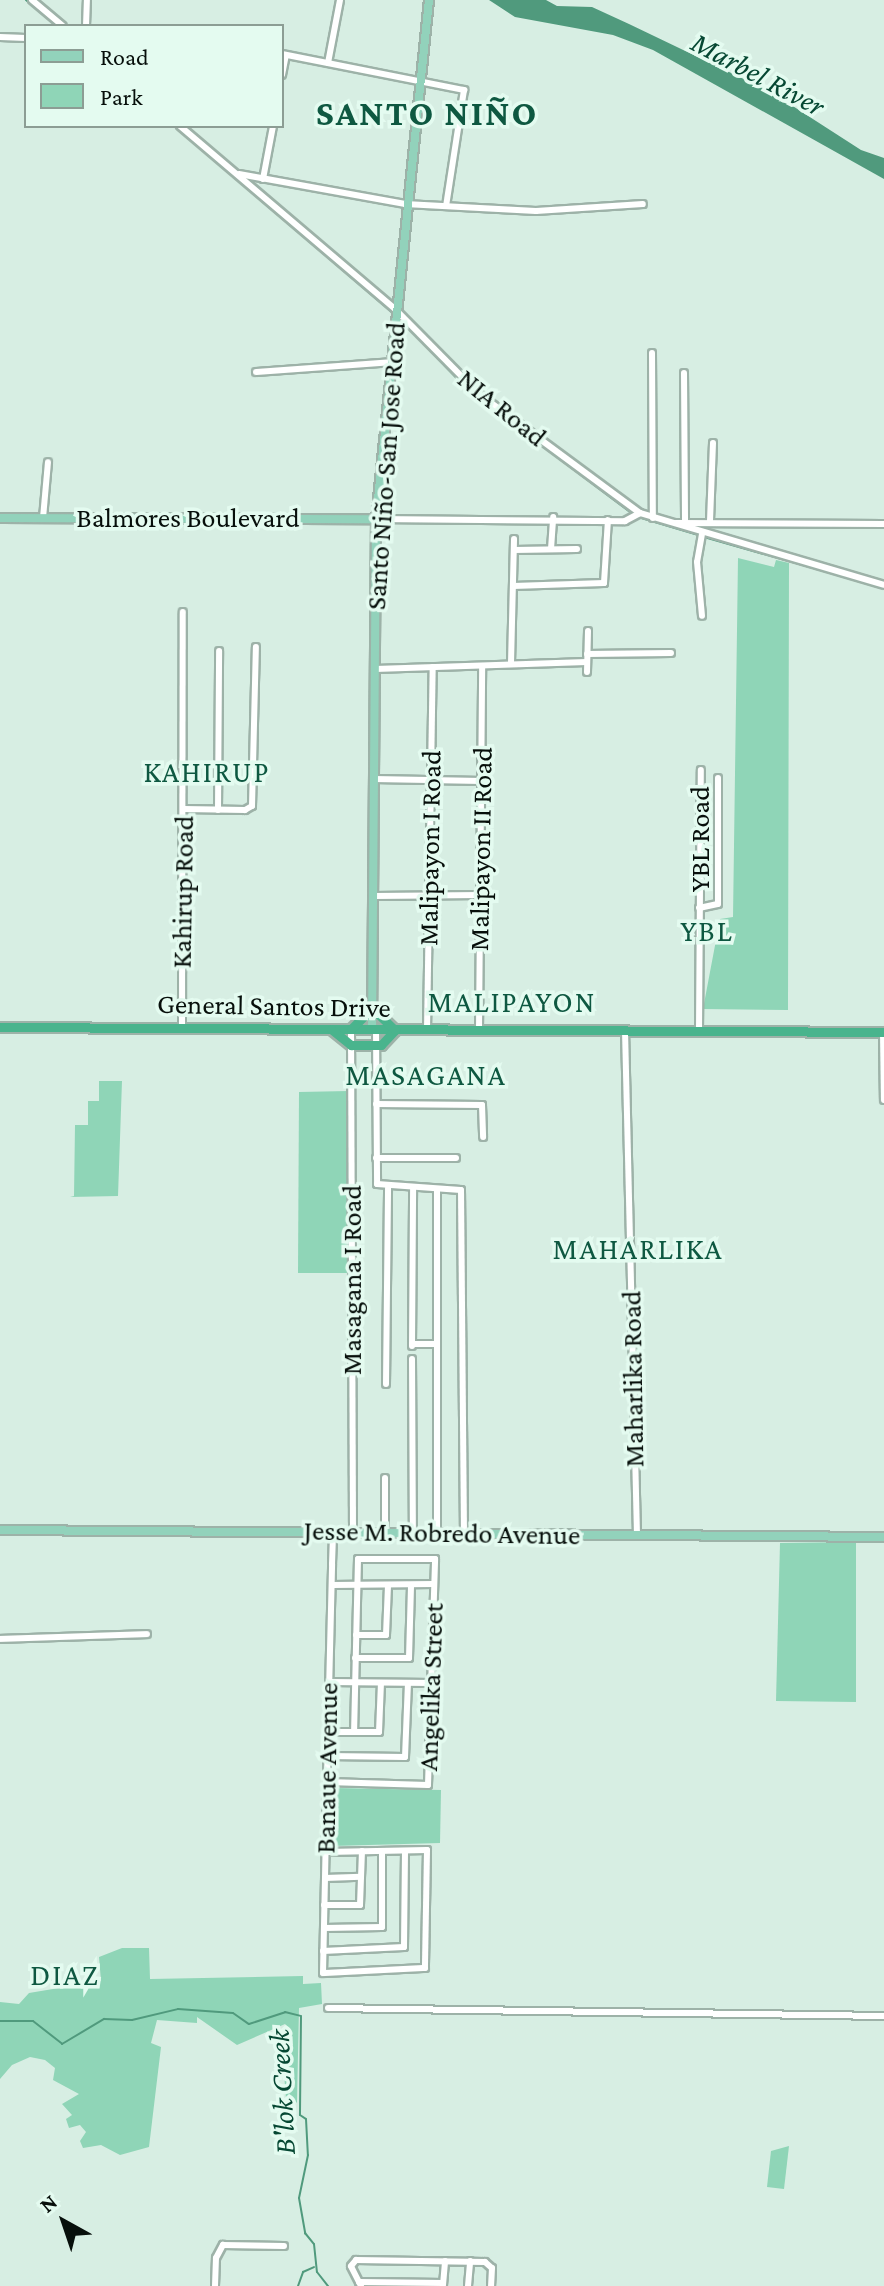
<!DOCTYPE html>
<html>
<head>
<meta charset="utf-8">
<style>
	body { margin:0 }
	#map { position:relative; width:884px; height:2286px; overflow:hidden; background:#d7eee3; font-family:"Crimson Pro",serif }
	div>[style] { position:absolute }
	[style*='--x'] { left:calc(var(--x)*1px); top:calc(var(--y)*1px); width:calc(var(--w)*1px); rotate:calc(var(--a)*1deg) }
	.green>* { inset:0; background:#8fd5b7 }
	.water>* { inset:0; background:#509a7d }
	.stream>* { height:2px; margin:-1px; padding:0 1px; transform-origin:1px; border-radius:1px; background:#509a7d }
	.roads { filter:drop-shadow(2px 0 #9db2a8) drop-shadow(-2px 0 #9db2a8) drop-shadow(0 2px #9db2a8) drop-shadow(0 -2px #9db2a8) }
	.minor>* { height:6px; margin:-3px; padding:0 3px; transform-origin:3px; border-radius:3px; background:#fff }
	.major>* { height:8px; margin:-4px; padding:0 4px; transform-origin:4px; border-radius:4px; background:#92d2bb }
	.highway>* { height:9px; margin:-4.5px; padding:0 4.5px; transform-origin:4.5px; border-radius:4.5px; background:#49b48d }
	span { translate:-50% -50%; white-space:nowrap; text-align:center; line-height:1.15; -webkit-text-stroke:7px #e4fbf0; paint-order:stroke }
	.street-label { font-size:28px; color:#070f0b }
	.water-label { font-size:30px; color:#064833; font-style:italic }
	.neighbourhood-label { font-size:30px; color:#0e5841; letter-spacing:2px }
	.district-label { font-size:36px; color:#0e5841; font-weight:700; letter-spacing:2px }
	.legend { position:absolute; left:24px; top:24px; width:260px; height:104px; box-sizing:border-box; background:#e4fbf0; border:2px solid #8c9d94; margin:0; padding:10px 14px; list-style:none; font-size:24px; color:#070f0b }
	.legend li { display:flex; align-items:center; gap:16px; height:40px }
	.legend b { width:40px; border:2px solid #8c9d94 }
	.north { position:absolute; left:24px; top:2182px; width:80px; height:80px; -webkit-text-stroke:6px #e4fbf0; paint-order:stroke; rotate:320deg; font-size:22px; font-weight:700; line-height:32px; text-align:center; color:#070f0b }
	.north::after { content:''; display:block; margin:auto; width:28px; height:36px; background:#070f0b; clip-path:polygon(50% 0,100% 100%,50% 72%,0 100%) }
</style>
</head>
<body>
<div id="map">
	<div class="green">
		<i style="clip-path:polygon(738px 558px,774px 567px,776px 560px,789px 563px,788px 1010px,703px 1009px,720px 919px,733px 917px)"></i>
		<i style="clip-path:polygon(99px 1081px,122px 1081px,118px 1196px,70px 1197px,74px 1196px,75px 1125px,88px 1125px,88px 1101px,99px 1101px)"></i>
		<i style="clip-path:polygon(349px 1091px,348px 1273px,298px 1273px,299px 1092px)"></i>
		<i style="clip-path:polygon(856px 1542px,856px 1702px,776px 1701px,780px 1543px)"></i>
		<i style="clip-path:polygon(333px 1788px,441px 1790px,440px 1843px,332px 1846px)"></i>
		<i style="clip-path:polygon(122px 1948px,149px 1948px,150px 1979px,303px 1976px,303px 1984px,321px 1983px,322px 2004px,299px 2008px,297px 2102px,287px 2112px,284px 2073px,291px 2063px,290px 2029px,285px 2024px,237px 2045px,197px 2017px,197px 2023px,157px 2020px,151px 2043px,161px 2047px,149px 2147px,120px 2155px,101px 2145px,83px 2148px,80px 2141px,86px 2132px,80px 2125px,69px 2128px,66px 2119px,72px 2115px,62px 2104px,79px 2094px,53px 2080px,55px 2068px,45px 2060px,30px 2057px,12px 2065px,0 2079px,0 2002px,19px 2004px,29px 1993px,101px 1981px,99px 1957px)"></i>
		<i style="clip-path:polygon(789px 2146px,784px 2189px,767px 2187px,771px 2151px)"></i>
	</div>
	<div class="water">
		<i style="clip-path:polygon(489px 0,546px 0,557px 6px,592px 7px,629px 24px,771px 92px,861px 150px,884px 158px,884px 179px,653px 50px,613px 35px,515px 17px)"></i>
	</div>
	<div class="stream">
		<i style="--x:26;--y:0;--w:40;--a:40"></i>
		<i style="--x:174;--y:126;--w:287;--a:40.5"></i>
		<i style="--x:402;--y:321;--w:97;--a:46.3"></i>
		<i style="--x:469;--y:391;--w:205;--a:36.9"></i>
		<i style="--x:638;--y:517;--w:63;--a:16.7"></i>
		<i style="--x:704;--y:537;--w:150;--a:15.9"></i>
		<i style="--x:0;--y:2021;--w:33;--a:0"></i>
		<i style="--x:33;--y:2021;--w:37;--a:38"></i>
		<i style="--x:62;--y:2044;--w:49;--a:-30.8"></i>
		<i style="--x:104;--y:2019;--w:28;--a:2"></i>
		<i style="--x:132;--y:2020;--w:47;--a:-13.4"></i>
		<i style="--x:178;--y:2009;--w:55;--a:4.2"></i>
		<i style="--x:233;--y:2013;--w:19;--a:35"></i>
		<i style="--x:249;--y:2024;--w:38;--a:-18"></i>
		<i style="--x:285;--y:2012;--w:16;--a:14"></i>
		<i style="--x:301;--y:2016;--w:99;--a:90.6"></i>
		<i style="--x:300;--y:2115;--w:7;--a:34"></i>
		<i style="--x:306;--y:2119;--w:36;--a:87"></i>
		<i style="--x:308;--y:2155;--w:44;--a:101.8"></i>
		<i style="--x:299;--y:2198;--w:36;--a:80"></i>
		<i style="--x:305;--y:2233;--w:14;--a:51"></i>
		<i style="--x:314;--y:2244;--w:28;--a:84"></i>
		<i style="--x:317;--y:2272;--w:18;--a:52"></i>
		<i style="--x:298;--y:2286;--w:15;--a:-70"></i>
		<i style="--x:303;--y:2272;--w:12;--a:-24"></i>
	</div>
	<div class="roads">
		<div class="minor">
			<i style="--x:32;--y:0;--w:40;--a:40"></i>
			<i style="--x:86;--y:26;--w:26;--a:-88"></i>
			<i style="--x:0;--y:37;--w:26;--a:2"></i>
			<i style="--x:282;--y:54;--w:186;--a:11.2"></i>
			<i style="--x:464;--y:90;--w:117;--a:98.8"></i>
			<i style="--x:328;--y:63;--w:64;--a:-79.2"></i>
			<i style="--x:282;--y:75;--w:20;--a:-79"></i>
			<i style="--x:180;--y:126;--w:284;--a:40.4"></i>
			<i style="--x:396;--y:310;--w:118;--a:45.3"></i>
			<i style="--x:479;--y:394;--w:200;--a:36.5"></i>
			<i style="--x:640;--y:513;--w:254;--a:16.4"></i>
			<i style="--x:239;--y:174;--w:169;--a:10.2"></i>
			<i style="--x:405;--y:204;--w:131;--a:3.1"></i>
			<i style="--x:536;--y:211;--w:107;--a:-3.7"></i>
			<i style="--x:263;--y:179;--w:54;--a:-79.3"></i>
			<i style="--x:652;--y:353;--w:165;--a:89.7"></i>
			<i style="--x:256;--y:372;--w:135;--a:-4.2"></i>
			<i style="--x:684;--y:373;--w:149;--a:89.6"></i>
			<i style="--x:43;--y:518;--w:56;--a:-84.9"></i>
			<i style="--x:376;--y:519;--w:249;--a:0.5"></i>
			<i style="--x:625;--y:521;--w:17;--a:-28"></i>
			<i style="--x:710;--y:521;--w:78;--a:-87.8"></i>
			<i style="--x:676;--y:523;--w:208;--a:0.3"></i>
			<i style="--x:702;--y:534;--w:28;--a:100"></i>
			<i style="--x:697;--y:562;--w:54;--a:84.7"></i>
			<i style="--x:551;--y:549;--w:32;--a:-86"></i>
			<i style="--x:514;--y:550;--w:63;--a:-0.9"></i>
			<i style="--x:513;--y:586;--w:91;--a:-1.9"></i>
			<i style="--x:604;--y:583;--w:63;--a:-86.4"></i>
			<i style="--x:587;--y:654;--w:84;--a:-0.7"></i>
			<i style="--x:511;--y:663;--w:124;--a:-88.6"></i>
			<i style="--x:375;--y:669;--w:212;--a:-1.9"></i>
			<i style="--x:587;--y:672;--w:41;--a:-88.6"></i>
			<i style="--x:374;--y:779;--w:108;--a:1.1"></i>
			<i style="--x:184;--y:809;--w:61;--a:0.9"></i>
			<i style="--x:245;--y:810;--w:8;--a:-30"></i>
			<i style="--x:252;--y:806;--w:159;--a:-88.6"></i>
			<i style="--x:218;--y:810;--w:159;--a:-89.6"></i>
			<i style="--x:374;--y:896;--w:107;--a:-0.5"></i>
			<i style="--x:699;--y:908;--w:19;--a:-12"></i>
			<i style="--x:718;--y:904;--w:126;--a:-90"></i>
			<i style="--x:182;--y:1027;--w:415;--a:-89.9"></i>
			<i style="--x:351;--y:1029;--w:502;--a:89.77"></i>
			<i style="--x:376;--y:1029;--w:155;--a:89.6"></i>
			<i style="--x:377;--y:1184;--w:84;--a:4.1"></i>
			<i style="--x:461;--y:1190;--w:343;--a:89.5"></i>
			<i style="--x:427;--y:1030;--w:363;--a:-89.1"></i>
			<i style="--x:479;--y:1030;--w:362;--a:-89.5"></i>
			<i style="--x:625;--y:1030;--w:505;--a:88.64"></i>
			<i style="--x:699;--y:1031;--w:261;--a:-89.6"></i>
			<i style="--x:883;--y:1032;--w:68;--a:89.2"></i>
			<i style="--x:376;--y:1104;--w:106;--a:0.5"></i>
			<i style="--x:482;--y:1105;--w:32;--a:88"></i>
			<i style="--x:376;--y:1158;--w:80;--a:0"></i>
			<i style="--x:412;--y:1344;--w:25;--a:0"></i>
			<i style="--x:412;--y:1346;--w:157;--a:-89.6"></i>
			<i style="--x:412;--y:1359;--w:174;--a:89.7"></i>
			<i style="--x:386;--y:1384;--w:196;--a:-89.4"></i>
			<i style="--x:385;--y:1532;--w:54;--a:-90"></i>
			<i style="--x:437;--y:1533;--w:343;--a:-90"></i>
			<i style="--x:332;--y:1585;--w:102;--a:-0.6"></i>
			<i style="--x:356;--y:1635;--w:30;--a:0"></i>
			<i style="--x:386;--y:1635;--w:50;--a:-87.7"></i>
			<i style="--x:0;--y:1639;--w:147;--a:-1.9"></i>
			<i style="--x:355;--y:1658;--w:54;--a:0"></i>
			<i style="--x:409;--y:1658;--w:73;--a:-88.4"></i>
			<i style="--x:329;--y:1682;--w:102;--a:0.6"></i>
			<i style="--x:328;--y:1732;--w:51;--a:0"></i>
			<i style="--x:379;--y:1732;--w:49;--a:-87.7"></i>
			<i style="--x:328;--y:1756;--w:77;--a:0.7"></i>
			<i style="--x:405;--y:1757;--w:74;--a:-87.7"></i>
			<i style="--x:327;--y:1782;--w:101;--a:1.7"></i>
			<i style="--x:428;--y:1785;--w:226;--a:-88.2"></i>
			<i style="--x:435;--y:1559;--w:77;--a:180"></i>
			<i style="--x:358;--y:1559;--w:173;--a:91.3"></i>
			<i style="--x:326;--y:1852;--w:101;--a:-1.1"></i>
			<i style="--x:427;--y:1850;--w:118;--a:91"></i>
			<i style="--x:425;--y:1968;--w:102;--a:177.2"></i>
			<i style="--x:323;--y:1973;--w:191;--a:-88.8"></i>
			<i style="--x:327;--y:1782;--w:50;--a:-88.9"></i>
			<i style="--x:328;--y:1732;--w:168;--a:-88.6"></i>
			<i style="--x:332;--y:1564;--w:33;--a:-88"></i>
			<i style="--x:325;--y:1878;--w:36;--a:-2"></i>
			<i style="--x:324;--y:1905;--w:36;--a:0"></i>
			<i style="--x:360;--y:1905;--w:54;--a:-87.9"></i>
			<i style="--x:324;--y:1928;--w:58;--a:-1"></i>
			<i style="--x:382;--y:1927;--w:76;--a:-90"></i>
			<i style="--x:323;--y:1951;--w:81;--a:-2.8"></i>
			<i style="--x:404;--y:1947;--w:96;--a:-89.4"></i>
			<i style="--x:328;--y:2008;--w:556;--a:0.82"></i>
			<i style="--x:359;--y:2282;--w:84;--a:0.7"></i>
			<i style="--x:443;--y:2285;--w:24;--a:-85"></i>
			<i style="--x:215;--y:2286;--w:28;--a:-88"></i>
			<i style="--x:216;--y:2258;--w:15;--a:-62"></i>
			<i style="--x:223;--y:2245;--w:61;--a:0.9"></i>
			<i style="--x:361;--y:2286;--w:22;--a:-117"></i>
			<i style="--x:351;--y:2266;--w:8;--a:-50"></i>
			<i style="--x:356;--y:2260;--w:129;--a:0.9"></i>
			<i style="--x:485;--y:2262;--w:9;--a:41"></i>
			<i style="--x:492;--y:2268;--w:18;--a:93"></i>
			<i style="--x:468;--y:2286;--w:25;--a:-85"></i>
		</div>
		<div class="major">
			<i style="--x:0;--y:518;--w:376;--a:0.2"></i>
			<i style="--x:372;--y:1029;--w:510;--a:-89.55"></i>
			<i style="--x:376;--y:519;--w:522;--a:-84.17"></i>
			<i style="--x:0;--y:1530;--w:884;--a:0.45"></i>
		</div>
		<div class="highway">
			<i style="--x:0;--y:1027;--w:884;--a:0.32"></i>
			<i style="--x:331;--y:1029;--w:26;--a:39"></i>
			<i style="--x:351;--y:1045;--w:30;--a:0"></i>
			<i style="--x:381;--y:1045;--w:21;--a:-47"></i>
			<i style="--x:351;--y:1029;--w:30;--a:-45"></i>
			<i style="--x:372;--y:1008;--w:32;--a:44"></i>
		</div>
	</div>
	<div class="street-label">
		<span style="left:502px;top:408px;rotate:39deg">NIA Road</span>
		<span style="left:386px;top:466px;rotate:-86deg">Santo Niño-San Jose Road</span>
		<span style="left:188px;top:518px">Balmores Boulevard</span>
		<span style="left:700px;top:839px;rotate:-90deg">YBL Road</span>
		<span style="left:430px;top:848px;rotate:-89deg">Malipayon I Road</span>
		<span style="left:481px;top:849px;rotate:-89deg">Malipayon II Road</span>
		<span style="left:183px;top:892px;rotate:-89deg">Kahirup Road</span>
		<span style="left:274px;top:1006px;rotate:1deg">General Santos Drive</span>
		<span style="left:352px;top:1280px;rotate:-90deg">Masagana I Road</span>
		<span style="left:633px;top:1379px;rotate:-91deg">Maharlika Road</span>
		<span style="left:442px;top:1533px;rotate:1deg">Jesse M. Robredo Avenue</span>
		<span style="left:431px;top:1687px;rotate:-88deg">Angelika Street</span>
		<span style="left:327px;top:1768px;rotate:-89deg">Banaue Avenue</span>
	</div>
	<div class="water-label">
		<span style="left:758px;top:74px;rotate:28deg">Marbel River</span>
		<span style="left:282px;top:2092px;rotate:-93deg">B'lok Creek</span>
	</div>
	<div class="neighbourhood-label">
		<span style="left:207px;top:772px">KAHIRUP</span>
		<span style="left:707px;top:931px">YBL</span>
		<span style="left:512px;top:1002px">MALIPAYON</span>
		<span style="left:426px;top:1075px">MASAGANA</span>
		<span style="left:638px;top:1249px">MAHARLIKA</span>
		<span style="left:65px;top:1975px">DIAZ</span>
	</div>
	<div class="district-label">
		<span style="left:427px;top:114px">SANTO NIÑO</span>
	</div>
	<ul class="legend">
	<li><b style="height:10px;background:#92d2bb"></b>Road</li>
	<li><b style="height:22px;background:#8fd5b7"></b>Park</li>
	</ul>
	<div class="north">N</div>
</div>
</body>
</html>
